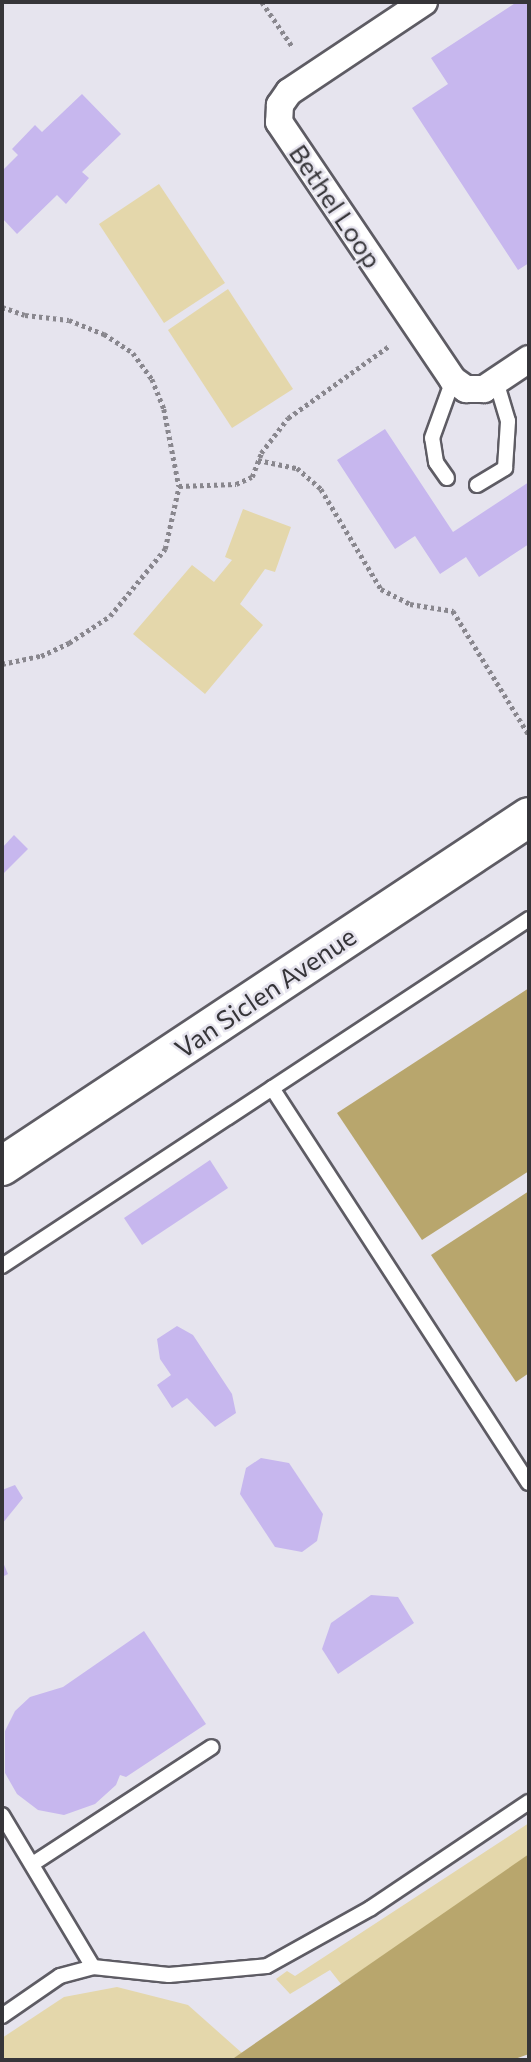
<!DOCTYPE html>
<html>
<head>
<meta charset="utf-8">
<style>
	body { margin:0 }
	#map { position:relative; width:531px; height:2062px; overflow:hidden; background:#e6e4ee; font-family:Commissioner,sans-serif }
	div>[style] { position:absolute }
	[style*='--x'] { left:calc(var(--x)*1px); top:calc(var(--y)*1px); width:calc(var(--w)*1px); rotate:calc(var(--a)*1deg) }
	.green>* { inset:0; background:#e4d7ab }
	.water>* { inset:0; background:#b8a66d }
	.building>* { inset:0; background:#c7b7ee }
	.path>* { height:4.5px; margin-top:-2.25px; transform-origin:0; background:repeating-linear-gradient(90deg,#89878e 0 3.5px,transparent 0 7px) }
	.roads { filter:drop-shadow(2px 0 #5e5c64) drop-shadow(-2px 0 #5e5c64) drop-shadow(0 2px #5e5c64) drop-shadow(0 -2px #5e5c64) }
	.lane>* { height:14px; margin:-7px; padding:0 7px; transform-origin:7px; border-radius:7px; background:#fff }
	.street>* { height:26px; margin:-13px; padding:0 13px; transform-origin:13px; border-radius:13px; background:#fff }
	.secondary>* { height:38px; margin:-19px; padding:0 19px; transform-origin:19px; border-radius:19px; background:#fff }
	span { translate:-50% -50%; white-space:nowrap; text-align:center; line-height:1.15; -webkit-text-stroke:5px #e6e4ee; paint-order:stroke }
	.street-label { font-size:26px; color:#363539 }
	.frame { position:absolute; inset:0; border:4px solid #363539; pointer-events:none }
</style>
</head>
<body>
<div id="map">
	<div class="green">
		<i style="clip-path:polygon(159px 184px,225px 283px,164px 323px,99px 224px)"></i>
		<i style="clip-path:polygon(228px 289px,293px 389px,232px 428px,168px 330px)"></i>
		<i style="clip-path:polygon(243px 509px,291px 527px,275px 572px,265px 569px,240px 604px,263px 625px,205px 694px,133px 634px,192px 565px,214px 582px,232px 560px,225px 557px)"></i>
		<i style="clip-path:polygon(529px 1823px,529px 1858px,341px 1984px,330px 1970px,290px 1994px,276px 1979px,287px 1971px,295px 1976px)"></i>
		<i style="clip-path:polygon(117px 1987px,188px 2005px,242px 2053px,231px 2060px,2px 2060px,2px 2038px,64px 1997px)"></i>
	</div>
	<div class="water">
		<i style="clip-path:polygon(529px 988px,529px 1171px,422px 1240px,337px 1113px)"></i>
		<i style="clip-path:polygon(529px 1191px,529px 1373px,516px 1382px,431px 1255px)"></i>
		<i style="clip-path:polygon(529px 1854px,529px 2054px,512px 2060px,231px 2060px)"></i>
	</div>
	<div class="building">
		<i style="clip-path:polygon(517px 2px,529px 2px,529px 263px,518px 270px,412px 108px,448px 84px,431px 58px)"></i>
		<i style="clip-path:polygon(82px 94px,121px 134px,82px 172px,89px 178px,66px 204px,57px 195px,17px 234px,2px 218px,2px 171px,18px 155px,12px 149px,35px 125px,42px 132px)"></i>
		<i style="clip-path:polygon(385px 429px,453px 532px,529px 482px,529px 544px,479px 577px,466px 557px,440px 574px,415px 536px,395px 549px,337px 460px)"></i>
		<i style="clip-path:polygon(14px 835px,28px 849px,2px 875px,2px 848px)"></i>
		<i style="clip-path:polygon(210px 1160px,228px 1188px,142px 1245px,124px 1218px)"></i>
		<i style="clip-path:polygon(177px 1326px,193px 1335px,232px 1394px,236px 1413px,215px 1427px,187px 1398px,172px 1408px,157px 1385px,171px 1375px,160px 1359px,157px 1339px)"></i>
		<i style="clip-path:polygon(261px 1458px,289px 1463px,323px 1514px,317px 1541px,302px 1552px,275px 1547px,240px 1494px,246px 1468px)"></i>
		<i style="clip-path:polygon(15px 1485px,23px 1498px,2px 1524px,2px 1490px)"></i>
		<i style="clip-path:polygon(2px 1560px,8px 1574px,2px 1577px)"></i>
		<i style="clip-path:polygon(371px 1595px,398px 1597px,414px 1623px,338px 1674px,322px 1649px,331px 1623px)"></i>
		<i style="clip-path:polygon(144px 1631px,206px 1724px,126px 1777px,120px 1775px,116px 1785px,95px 1804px,64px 1815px,38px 1810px,17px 1794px,5px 1773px,5px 1731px,15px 1711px,30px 1697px,63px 1687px)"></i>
	</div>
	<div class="path">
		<i style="--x:54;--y:2;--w:7;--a:0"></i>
		<i style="--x:262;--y:2;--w:53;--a:55.7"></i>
		<i style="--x:2;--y:307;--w:24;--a:19"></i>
		<i style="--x:25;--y:315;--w:44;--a:6.5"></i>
		<i style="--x:69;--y:320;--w:38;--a:22"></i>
		<i style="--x:104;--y:334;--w:35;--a:33"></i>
		<i style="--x:133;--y:353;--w:32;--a:54"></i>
		<i style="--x:152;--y:379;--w:32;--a:68"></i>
		<i style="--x:164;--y:409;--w:78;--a:79"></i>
		<i style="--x:179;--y:486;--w:57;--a:-2"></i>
		<i style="--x:236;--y:484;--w:17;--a:-24"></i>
		<i style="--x:252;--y:477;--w:26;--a:-69"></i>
		<i style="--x:261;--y:453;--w:44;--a:-52.4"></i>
		<i style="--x:288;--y:418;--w:124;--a:-35.5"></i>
		<i style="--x:258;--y:460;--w:40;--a:12"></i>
		<i style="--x:297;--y:468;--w:32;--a:41"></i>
		<i style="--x:321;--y:489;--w:117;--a:59"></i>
		<i style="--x:381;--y:589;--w:33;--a:27"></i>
		<i style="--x:410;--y:604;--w:44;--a:9.2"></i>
		<i style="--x:453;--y:611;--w:145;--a:58.5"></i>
		<i style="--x:2;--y:664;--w:40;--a:-12"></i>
		<i style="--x:41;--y:656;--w:31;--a:-25"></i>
		<i style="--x:69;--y:643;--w:49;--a:-33.4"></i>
		<i style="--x:110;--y:616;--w:87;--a:-50.6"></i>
		<i style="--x:165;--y:549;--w:65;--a:-77.5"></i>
	</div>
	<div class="roads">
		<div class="lane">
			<i style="--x:447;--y:478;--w:19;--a:-125"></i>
			<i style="--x:436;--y:462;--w:24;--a:-99"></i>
			<i style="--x:432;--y:438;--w:62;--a:-70.1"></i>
			<i style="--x:477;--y:485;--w:33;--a:-31"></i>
			<i style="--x:505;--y:468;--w:47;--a:-86.3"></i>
			<i style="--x:508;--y:421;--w:42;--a:-106.7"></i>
			<i style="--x:272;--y:1088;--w:471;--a:57"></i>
			<i style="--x:2;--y:1266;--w:631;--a:-33.36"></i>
			<i style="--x:2;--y:1815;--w:177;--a:59.1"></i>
			<i style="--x:34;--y:1863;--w:212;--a:-33.1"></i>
			<i style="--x:2;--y:2016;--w:70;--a:-34.6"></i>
			<i style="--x:60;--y:1976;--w:34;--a:-15"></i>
			<i style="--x:93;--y:1967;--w:76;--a:6"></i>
			<i style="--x:169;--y:1975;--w:98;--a:-5.2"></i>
			<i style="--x:267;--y:1966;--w:119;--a:-29.1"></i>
			<i style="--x:371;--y:1908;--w:190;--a:-33.9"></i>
		</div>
		<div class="street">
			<i style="--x:424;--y:2;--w:162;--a:146.3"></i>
			<i style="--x:289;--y:92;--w:16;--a:125"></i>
			<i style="--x:280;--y:105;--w:17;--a:93"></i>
			<i style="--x:279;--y:122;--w:311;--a:56"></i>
			<i style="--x:453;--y:380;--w:16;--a:35"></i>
			<i style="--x:466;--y:389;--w:18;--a:0"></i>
			<i style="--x:484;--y:389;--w:54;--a:-33.7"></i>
		</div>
		<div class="secondary">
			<i style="--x:2;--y:1166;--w:632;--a:-33.51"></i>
		</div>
	</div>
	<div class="street-label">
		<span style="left:336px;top:206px;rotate:56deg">Bethel Loop</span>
		<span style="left:265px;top:992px;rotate:-34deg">Van Siclen Avenue</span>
	</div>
	<div class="frame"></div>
</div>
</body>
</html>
